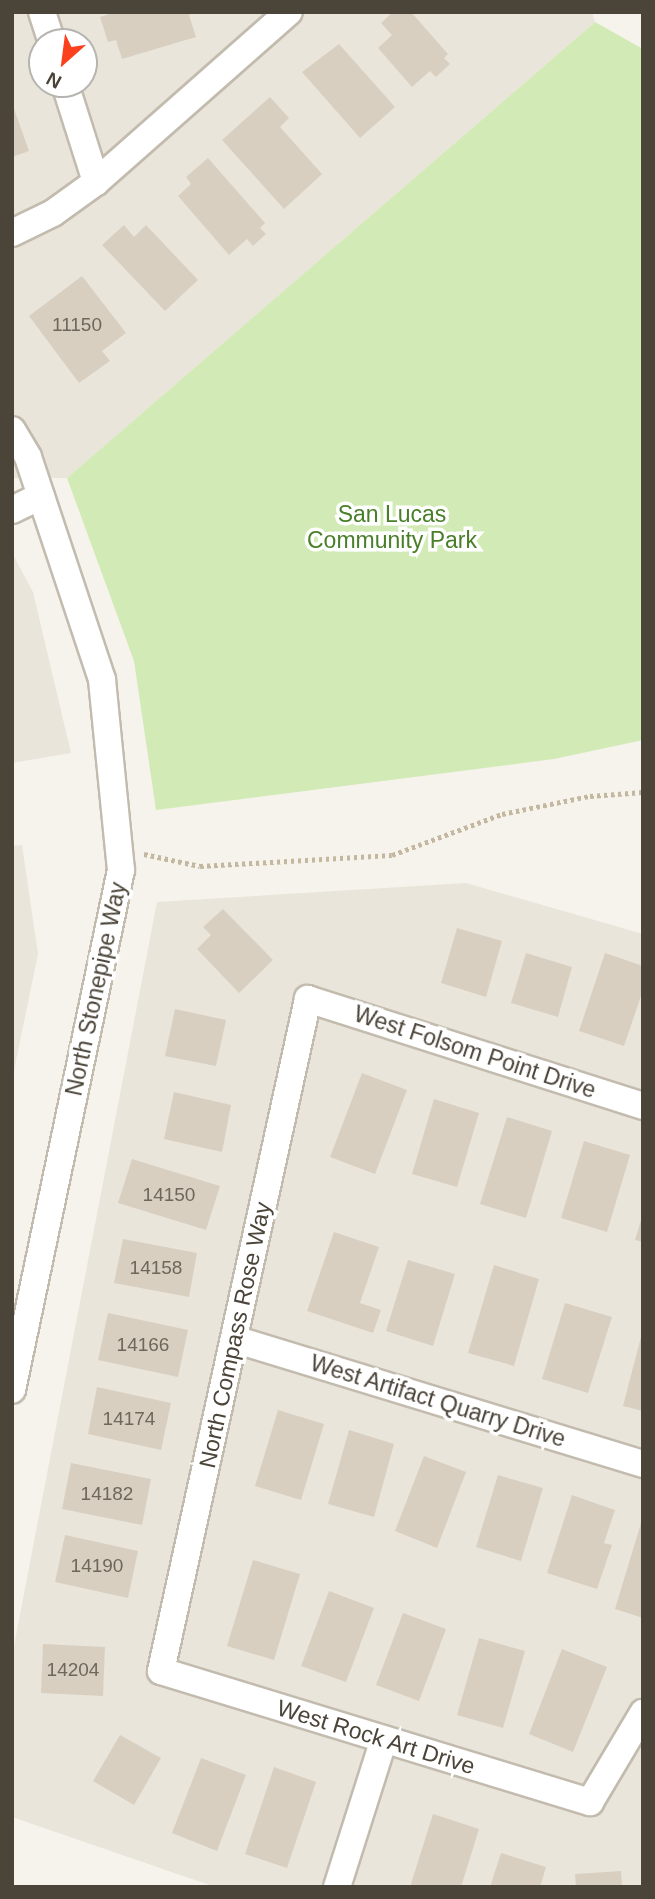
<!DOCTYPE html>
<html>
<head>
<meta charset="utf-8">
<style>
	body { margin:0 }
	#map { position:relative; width:655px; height:1899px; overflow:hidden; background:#f6f3ec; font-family:Arial,sans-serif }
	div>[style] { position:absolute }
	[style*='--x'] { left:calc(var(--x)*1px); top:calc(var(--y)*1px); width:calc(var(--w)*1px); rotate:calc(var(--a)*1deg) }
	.residential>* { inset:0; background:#eae5da }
	.green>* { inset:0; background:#d2eab5 }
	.building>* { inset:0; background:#d8cfc1 }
	.path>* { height:4.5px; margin-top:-2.25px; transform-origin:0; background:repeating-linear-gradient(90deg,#c4b79f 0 3.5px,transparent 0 7px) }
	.roads { filter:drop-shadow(2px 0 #c2bbae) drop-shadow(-2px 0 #c2bbae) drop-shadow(0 2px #c2bbae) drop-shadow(0 -2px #c2bbae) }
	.minor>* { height:26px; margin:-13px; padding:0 13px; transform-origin:13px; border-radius:13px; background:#fff }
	span { translate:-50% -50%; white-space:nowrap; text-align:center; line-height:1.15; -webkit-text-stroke:7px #fff; paint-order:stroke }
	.number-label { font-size:19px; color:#6e675b }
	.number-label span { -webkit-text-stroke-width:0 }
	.park-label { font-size:23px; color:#4a7f2a }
	.street-label { font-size:23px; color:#4b4439 }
	.frame { position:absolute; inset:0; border:14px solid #4b4439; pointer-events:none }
	.north { position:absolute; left:28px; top:28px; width:70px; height:70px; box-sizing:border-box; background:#fff; border:2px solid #b7b4b0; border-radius:50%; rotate:208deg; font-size:19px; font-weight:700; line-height:28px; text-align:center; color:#4b4439 }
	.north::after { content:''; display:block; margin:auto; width:24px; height:32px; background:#fc3f1d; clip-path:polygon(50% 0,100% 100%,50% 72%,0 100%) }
</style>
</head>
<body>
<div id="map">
	<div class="residential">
		<i style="clip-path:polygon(evenodd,12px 12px,592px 12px,595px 22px,67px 478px,12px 478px,12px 12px,42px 42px,84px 42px,84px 84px,42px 84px,42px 42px)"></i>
		<i style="clip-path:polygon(12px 553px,33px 592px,71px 753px,12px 763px)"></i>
		<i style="clip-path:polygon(22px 845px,38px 954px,12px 1080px,12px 846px)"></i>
		<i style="clip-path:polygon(466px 883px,643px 934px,643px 1887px,215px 1887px,12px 1817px,12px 1656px,157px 902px)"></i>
	</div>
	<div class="green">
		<i style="clip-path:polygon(595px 22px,643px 49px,643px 740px,554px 759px,156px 810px,134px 661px,67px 478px)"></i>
	</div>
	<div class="building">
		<i style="clip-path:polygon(115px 12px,195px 12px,189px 15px,196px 37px,122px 59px,116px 40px,108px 42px,100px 17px)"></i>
		<i style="clip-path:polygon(393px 12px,411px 12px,448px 54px,444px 58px,450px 64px,436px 77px,430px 71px,412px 87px,378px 48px,392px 35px,381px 23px)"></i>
		<i style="clip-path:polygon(339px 44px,395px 107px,360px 138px,302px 72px)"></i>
		<i style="clip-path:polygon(270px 97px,289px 118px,280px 127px,322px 174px,284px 209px,222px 140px)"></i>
		<i style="clip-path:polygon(12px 103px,29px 151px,12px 157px)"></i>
		<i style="clip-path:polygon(208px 158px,265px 223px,260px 228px,266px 234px,253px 246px,247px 239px,229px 255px,178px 196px,191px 184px,186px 177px)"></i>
		<i style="clip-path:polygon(124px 225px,134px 237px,146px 225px,198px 280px,165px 311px,102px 245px)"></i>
		<i style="clip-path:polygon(82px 276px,126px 333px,102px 351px,110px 361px,79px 383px,29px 316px)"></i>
		<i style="clip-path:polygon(223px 909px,273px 960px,239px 993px,197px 949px,211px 935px,203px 927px)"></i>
		<i style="clip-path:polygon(457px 928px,502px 941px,486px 997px,441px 983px)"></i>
		<i style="clip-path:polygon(526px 953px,572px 967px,558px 1017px,511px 1003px)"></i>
		<i style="clip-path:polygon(605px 953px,643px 966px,643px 990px,624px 1046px,579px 1031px)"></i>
		<i style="clip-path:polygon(175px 1009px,226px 1020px,216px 1066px,165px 1056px)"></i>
		<i style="clip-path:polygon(362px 1073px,407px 1090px,375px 1174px,330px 1157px)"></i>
		<i style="clip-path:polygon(174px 1092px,231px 1105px,222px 1152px,164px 1139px)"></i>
		<i style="clip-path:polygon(434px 1099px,479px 1113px,457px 1187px,412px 1174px)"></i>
		<i style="clip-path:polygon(507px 1117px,552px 1131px,526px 1218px,480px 1204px)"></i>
		<i style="clip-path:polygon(584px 1141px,630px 1155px,607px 1232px,561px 1218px)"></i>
		<i style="clip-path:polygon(132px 1159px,220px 1186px,206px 1230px,118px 1203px)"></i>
		<i style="clip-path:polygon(642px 1217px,643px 1217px,643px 1242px,635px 1240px)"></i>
		<i style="clip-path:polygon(334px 1232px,379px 1247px,360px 1303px,381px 1310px,373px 1333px,307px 1311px)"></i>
		<i style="clip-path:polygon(123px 1239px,197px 1253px,189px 1297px,114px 1283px)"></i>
		<i style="clip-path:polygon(408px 1260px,455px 1274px,433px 1346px,386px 1331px)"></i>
		<i style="clip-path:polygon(494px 1265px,539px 1279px,514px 1366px,468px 1353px)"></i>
		<i style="clip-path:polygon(565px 1303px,612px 1317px,588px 1393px,542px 1379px)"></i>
		<i style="clip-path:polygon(108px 1313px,188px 1330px,178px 1377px,98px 1360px)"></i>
		<i style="clip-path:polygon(642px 1333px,643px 1333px,643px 1411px,623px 1406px)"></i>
		<i style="clip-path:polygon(97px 1387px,171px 1403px,161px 1450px,88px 1434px)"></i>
		<i style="clip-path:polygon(278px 1410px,324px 1424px,301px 1500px,255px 1486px)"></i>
		<i style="clip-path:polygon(349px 1430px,394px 1444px,374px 1517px,328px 1504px)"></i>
		<i style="clip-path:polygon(424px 1456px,466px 1472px,437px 1548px,395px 1531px)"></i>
		<i style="clip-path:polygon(71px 1463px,151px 1479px,142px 1525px,62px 1509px)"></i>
		<i style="clip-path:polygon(498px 1475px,543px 1488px,521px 1561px,476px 1547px)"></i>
		<i style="clip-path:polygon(572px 1495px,615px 1510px,604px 1543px,612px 1545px,597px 1589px,547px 1573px)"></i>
		<i style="clip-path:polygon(641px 1523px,643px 1524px,643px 1618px,615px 1609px)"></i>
		<i style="clip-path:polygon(65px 1535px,138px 1551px,128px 1598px,55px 1582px)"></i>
		<i style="clip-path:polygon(253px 1560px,300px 1574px,274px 1660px,227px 1646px)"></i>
		<i style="clip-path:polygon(329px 1591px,374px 1608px,346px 1682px,301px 1666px)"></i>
		<i style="clip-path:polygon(403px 1613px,446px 1629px,419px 1701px,376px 1685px)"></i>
		<i style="clip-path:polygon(479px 1638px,525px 1651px,503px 1728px,457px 1715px)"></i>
		<i style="clip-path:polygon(43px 1644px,105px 1647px,103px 1696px,41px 1693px)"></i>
		<i style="clip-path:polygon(562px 1649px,607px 1667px,573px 1752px,529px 1734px)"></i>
		<i style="clip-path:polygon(120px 1735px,161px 1758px,134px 1805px,93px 1781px)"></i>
		<i style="clip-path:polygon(201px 1758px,246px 1775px,217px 1851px,172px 1833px)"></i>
		<i style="clip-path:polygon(274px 1767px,316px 1782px,287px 1868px,245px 1854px)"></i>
		<i style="clip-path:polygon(433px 1814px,479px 1829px,461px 1887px,410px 1887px)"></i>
		<i style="clip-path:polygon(501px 1853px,546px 1867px,540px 1887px,490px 1887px)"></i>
		<i style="clip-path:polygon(621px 1871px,622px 1887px,576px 1887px,575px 1874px)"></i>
	</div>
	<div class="path">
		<i style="--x:144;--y:854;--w:57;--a:12.1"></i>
		<i style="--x:200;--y:866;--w:192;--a:-3.3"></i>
		<i style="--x:392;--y:855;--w:117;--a:-20.4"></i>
		<i style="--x:502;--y:814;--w:90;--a:-11.6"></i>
		<i style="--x:590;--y:796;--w:53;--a:-4.3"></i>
	</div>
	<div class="roads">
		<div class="minor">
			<i style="--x:42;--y:12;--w:32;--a:72"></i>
			<i style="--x:65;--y:84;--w:103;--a:72.4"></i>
			<i style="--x:12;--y:233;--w:46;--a:-26"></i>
			<i style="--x:53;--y:213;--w:53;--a:-35.8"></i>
			<i style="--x:96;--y:182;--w:257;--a:-41.4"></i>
			<i style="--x:12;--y:430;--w:31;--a:59"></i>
			<i style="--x:28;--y:457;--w:235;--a:71.6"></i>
			<i style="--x:102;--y:680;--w:191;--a:84.3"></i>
			<i style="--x:121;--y:870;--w:531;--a:101.84"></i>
			<i style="--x:12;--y:510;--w:32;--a:-26"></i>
			<i style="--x:643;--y:1106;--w:352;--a:-162.3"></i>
			<i style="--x:308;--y:999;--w:688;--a:102.34"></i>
			<i style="--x:161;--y:1671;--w:449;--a:17"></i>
			<i style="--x:590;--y:1802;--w:104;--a:-59.2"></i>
			<i style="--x:234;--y:1339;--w:428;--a:17"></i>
			<i style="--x:337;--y:1887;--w:155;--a:-72.4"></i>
		</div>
	</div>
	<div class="number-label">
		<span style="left:77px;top:325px">11150</span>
		<span style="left:169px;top:1195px">14150</span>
		<span style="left:156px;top:1268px">14158</span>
		<span style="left:143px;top:1345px">14166</span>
		<span style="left:129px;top:1419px">14174</span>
		<span style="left:107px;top:1494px">14182</span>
		<span style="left:97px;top:1566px">14190</span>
		<span style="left:73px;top:1670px">14204</span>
	</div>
	<div class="park-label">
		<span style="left:392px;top:527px">San Lucas<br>Community Park</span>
	</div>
	<div class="street-label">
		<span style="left:96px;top:989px;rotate:-78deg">North Stonepipe Way</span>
		<span style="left:475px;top:1052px;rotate:18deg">West Folsom Point Drive</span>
		<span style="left:235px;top:1335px;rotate:-78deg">North Compass Rose Way</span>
		<span style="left:438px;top:1401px;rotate:17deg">West Artifact Quarry Drive</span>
		<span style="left:376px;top:1737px;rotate:17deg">West Rock Art Drive</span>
	</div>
	<div class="frame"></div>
	<div class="north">N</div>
</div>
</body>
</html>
